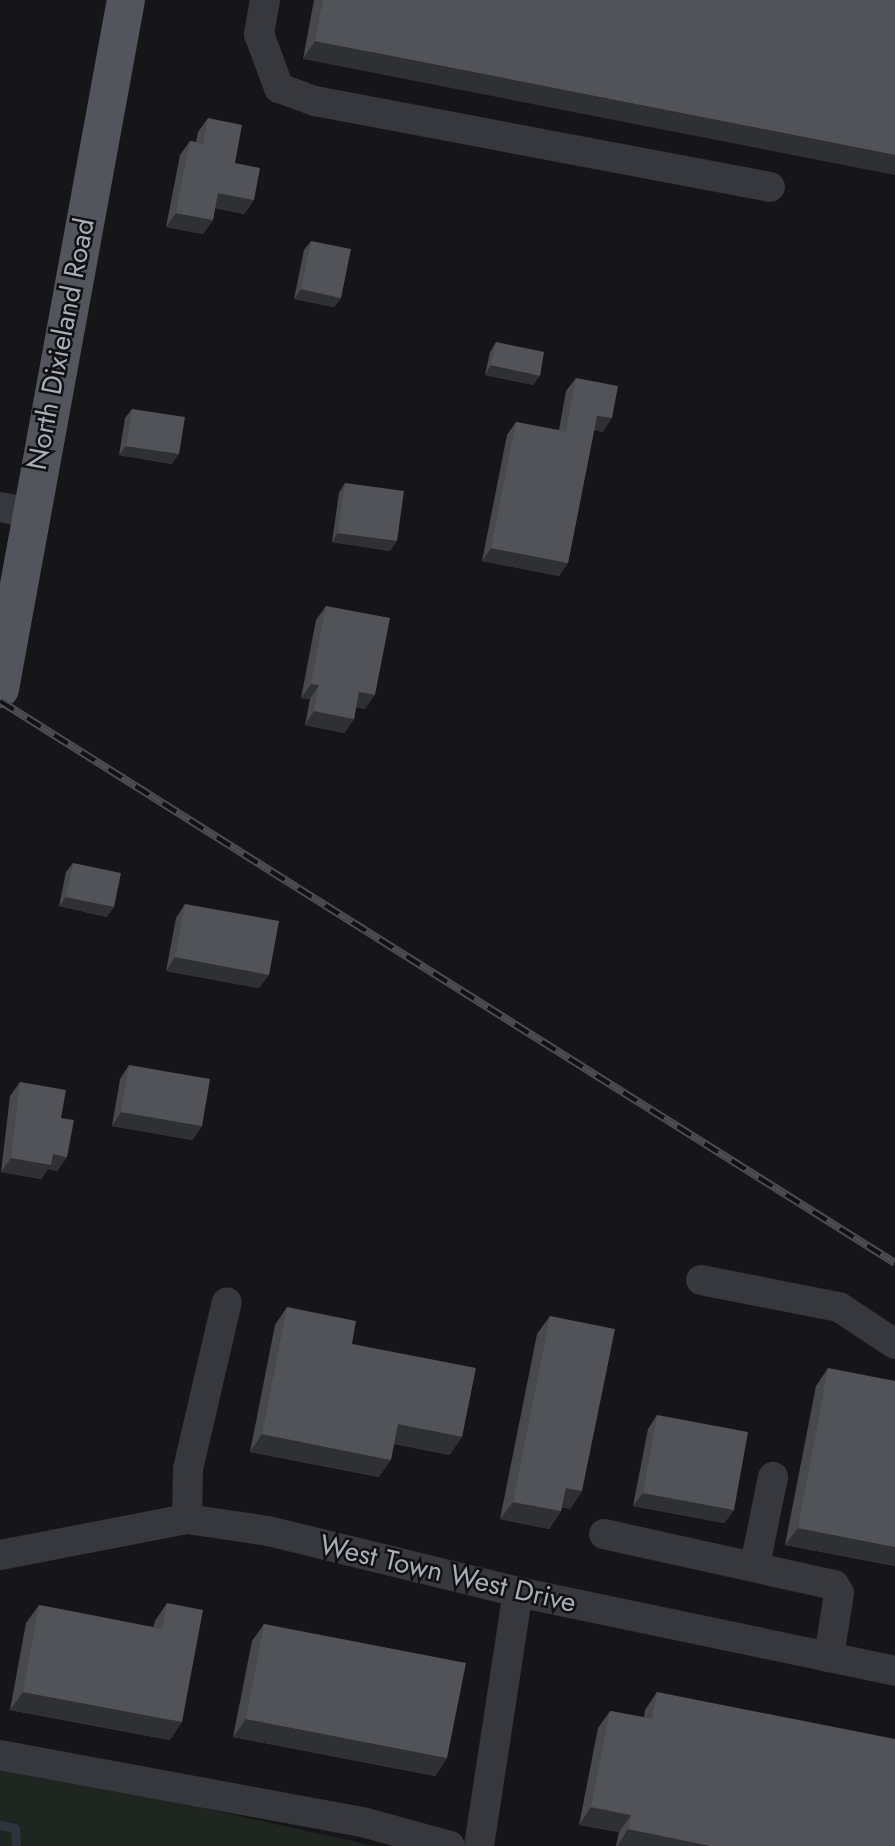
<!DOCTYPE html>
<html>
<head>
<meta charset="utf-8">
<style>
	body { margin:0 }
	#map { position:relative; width:895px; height:1846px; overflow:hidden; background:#161618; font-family:Jost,sans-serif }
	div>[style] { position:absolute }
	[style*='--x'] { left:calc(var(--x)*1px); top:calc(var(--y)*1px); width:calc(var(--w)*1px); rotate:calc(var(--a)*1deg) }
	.green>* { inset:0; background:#1e261f }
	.stream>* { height:9px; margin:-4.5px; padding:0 4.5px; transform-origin:4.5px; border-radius:4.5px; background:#2c353c }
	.minor>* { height:30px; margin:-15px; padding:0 15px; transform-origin:15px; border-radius:15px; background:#37383d }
	.major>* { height:38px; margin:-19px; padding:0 19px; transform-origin:19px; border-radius:19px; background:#53555c }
	.rail>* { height:8px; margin-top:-4px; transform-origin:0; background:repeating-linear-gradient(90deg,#111113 0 16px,#4a4c52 0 32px); box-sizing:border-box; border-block:2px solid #4a4c52 }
	.wall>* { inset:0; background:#47494d }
	.shaded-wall>* { inset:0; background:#2f3033 }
	.building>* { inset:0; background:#525359 }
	span { translate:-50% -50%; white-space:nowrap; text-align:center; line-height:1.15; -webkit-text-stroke:5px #111113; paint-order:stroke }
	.street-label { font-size:28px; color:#a8adb8 }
</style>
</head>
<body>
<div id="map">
	<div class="green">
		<i style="clip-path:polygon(0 1763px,375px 1846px,0 1846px)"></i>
	</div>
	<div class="stream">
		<i style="--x:0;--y:1825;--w:15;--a:11"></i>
		<i style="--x:15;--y:1828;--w:18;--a:87"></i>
	</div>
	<div class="minor">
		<i style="--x:265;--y:0;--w:35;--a:100"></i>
		<i style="--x:259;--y:34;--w:58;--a:69.7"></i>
		<i style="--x:279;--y:88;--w:38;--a:20"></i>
		<i style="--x:315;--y:101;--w:463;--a:10.7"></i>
		<i style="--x:0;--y:507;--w:30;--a:12"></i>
		<i style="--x:701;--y:1280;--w:141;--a:11.1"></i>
		<i style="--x:839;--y:1307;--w:67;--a:33.5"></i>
		<i style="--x:187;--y:1519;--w:50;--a:-88.9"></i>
		<i style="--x:188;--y:1469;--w:171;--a:-76.9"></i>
		<i style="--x:604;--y:1534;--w:236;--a:12.5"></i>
		<i style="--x:834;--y:1585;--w:9;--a:58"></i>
		<i style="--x:839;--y:1593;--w:65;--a:98.9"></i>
		<i style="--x:0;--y:1555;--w:190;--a:-10.9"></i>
		<i style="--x:187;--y:1519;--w:82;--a:8.4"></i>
		<i style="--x:268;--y:1531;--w:257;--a:13.7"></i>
		<i style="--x:518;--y:1592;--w:385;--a:11.8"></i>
		<i style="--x:755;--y:1565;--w:90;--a:-78.4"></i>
		<i style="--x:0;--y:1755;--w:372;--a:10.5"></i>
		<i style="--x:366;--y:1823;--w:87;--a:15.3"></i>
		<i style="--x:479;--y:1846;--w:257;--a:-81.3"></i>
	</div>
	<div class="major">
		<i style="--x:0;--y:689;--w:700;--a:-79.64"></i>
	</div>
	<div class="rail">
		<i style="--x:0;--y:701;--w:1057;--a:32.13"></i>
	</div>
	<div class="wall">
		<i style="clip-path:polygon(314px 0,895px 0,303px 59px)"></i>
		<i style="clip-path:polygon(208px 118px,235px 163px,254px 200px,244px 214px,215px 208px,213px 220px,203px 234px,166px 227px,180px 155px,190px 141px,196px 142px,198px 132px)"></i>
		<i style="clip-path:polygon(311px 241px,341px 298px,334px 307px,294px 299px,304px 250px)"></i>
		<i style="clip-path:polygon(496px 342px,533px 385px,485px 375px,490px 352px)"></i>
		<i style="clip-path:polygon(576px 378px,603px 432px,594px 430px,568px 563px,559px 576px,482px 561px,507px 435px,516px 422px,559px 430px,566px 391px)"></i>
		<i style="clip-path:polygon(132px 409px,172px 464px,119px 455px,125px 418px)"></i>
		<i style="clip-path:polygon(345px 483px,390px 551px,332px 542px,339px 493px)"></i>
		<i style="clip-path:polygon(326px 606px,365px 709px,356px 707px,354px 719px,344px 733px,305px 725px,310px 699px,301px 698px,316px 620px)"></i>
		<i style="clip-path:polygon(73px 863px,107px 917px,59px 906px,66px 872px)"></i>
		<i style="clip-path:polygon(185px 904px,259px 988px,166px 971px,176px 918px)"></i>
		<i style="clip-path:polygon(129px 1065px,202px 1126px,192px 1140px,112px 1126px,120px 1079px)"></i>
		<i style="clip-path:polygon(20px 1082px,61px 1118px,67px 1157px,57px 1171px,48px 1169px,41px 1179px,1px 1172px,10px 1096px)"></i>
		<i style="clip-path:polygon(287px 1307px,352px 1344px,450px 1455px,394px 1444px,379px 1477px,250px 1452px,275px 1325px)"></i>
		<i style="clip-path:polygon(550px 1316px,582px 1491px,570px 1509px,562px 1507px,561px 1511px,549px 1529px,500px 1519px,537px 1334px)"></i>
		<i style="clip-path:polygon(828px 1368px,895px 1566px,785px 1545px,816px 1386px)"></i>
		<i style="clip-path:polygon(657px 1415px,734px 1510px,724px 1523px,633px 1506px,648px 1429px)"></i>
		<i style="clip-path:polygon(167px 1603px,170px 1740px,10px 1710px,26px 1623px,39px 1605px,153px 1627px,155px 1621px)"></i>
		<i style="clip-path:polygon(264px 1624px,447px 1758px,435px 1776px,233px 1737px,252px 1641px)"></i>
		<i style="clip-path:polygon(657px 1692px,895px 1846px,616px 1846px,619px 1832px,579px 1825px,598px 1728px,610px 1711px,644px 1717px,645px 1710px)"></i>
	</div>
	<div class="shaded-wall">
		<i style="clip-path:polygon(315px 41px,895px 155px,895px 175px,303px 59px)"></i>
		<i style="clip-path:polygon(218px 193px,254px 200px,244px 214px,209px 206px)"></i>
		<i style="clip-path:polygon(176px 213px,213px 220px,203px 234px,166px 227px)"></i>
		<i style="clip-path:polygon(301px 289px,341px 298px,334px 307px,294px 299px)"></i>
		<i style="clip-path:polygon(491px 365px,540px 376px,533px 385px,485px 375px)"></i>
		<i style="clip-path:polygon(597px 416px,612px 418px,603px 432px,588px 429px)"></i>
		<i style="clip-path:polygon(126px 446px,179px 454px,172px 464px,119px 455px)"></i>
		<i style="clip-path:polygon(338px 533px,397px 541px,390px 551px,332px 542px)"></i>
		<i style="clip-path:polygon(491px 548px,568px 563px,559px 576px,482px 561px)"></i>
		<i style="clip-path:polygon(311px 684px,319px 685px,310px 699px,301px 698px)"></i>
		<i style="clip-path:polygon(359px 692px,375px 695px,365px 709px,350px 706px)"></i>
		<i style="clip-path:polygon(314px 711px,354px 719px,344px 733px,305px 725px)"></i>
		<i style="clip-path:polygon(66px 897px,114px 907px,107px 917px,59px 906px)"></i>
		<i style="clip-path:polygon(175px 957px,269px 975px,259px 988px,166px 971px)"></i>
		<i style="clip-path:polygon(121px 1112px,202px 1126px,192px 1140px,112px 1126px)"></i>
		<i style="clip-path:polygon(53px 1154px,67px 1157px,57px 1171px,48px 1169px,41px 1179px,1px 1172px,11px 1158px)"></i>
		<i style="clip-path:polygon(398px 1424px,462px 1437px,450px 1455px,386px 1442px)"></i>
		<i style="clip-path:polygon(262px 1434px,391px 1460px,379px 1477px,250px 1452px)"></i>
		<i style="clip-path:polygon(566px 1488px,582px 1491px,570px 1509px,554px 1505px)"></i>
		<i style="clip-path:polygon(643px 1493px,734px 1510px,724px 1523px,633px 1506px)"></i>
		<i style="clip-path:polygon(513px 1502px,561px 1511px,549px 1529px,500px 1519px)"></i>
		<i style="clip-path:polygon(798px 1528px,895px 1547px,895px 1566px,785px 1545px)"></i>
		<i style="clip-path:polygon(23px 1692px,182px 1722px,170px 1740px,10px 1710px)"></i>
		<i style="clip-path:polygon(246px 1719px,447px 1758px,435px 1776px,233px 1737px)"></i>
		<i style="clip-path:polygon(591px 1807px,631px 1815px,619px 1832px,579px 1825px)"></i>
		<i style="clip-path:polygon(628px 1829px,711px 1846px,617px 1846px)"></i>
	</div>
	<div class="building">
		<i style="clip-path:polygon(323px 0,895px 0,895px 155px,315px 41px)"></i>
		<i style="clip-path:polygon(208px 118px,242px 125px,235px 163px,260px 168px,254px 200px,218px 193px,213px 220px,176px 213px,190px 141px,203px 144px)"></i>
		<i style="clip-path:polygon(311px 241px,351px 249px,341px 298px,301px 289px)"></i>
		<i style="clip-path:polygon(496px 342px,544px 352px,540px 376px,491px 365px)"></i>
		<i style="clip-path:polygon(576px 378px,618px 386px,612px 418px,597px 416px,568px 563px,491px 548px,516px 422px,566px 432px)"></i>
		<i style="clip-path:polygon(132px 409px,185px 417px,179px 454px,126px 446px)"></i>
		<i style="clip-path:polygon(345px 483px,404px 491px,397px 541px,338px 533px)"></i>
		<i style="clip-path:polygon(326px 606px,390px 618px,375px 695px,359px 692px,354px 719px,314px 711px,319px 685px,311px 684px)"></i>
		<i style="clip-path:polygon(73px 863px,121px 873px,114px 907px,66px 897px)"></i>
		<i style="clip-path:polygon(185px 904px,279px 921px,269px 975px,175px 957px)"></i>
		<i style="clip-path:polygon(129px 1065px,210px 1079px,202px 1126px,121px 1112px)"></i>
		<i style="clip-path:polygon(20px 1082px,66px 1090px,61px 1118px,74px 1120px,67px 1157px,53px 1154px,51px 1165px,11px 1158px)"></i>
		<i style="clip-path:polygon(287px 1307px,356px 1321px,352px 1344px,476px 1368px,462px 1437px,398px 1424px,391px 1460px,262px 1434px)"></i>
		<i style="clip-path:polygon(550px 1316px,615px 1329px,582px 1491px,566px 1488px,561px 1511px,513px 1502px)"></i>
		<i style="clip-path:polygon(828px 1368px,895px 1381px,895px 1547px,798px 1528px)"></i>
		<i style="clip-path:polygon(657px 1415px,748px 1432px,734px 1510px,643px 1493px)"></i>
		<i style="clip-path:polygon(167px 1603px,203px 1610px,182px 1722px,23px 1692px,39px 1605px,162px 1629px)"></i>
		<i style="clip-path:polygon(264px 1624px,466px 1663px,447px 1758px,246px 1719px)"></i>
		<i style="clip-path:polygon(657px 1692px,895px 1739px,895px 1846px,711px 1846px,628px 1829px,631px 1815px,591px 1807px,610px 1711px,652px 1719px)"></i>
	</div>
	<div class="street-label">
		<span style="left:61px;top:344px;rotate:-79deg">North Dixieland Road</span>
		<span style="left:448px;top:1574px;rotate:13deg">West Town West Drive</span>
	</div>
</div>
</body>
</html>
